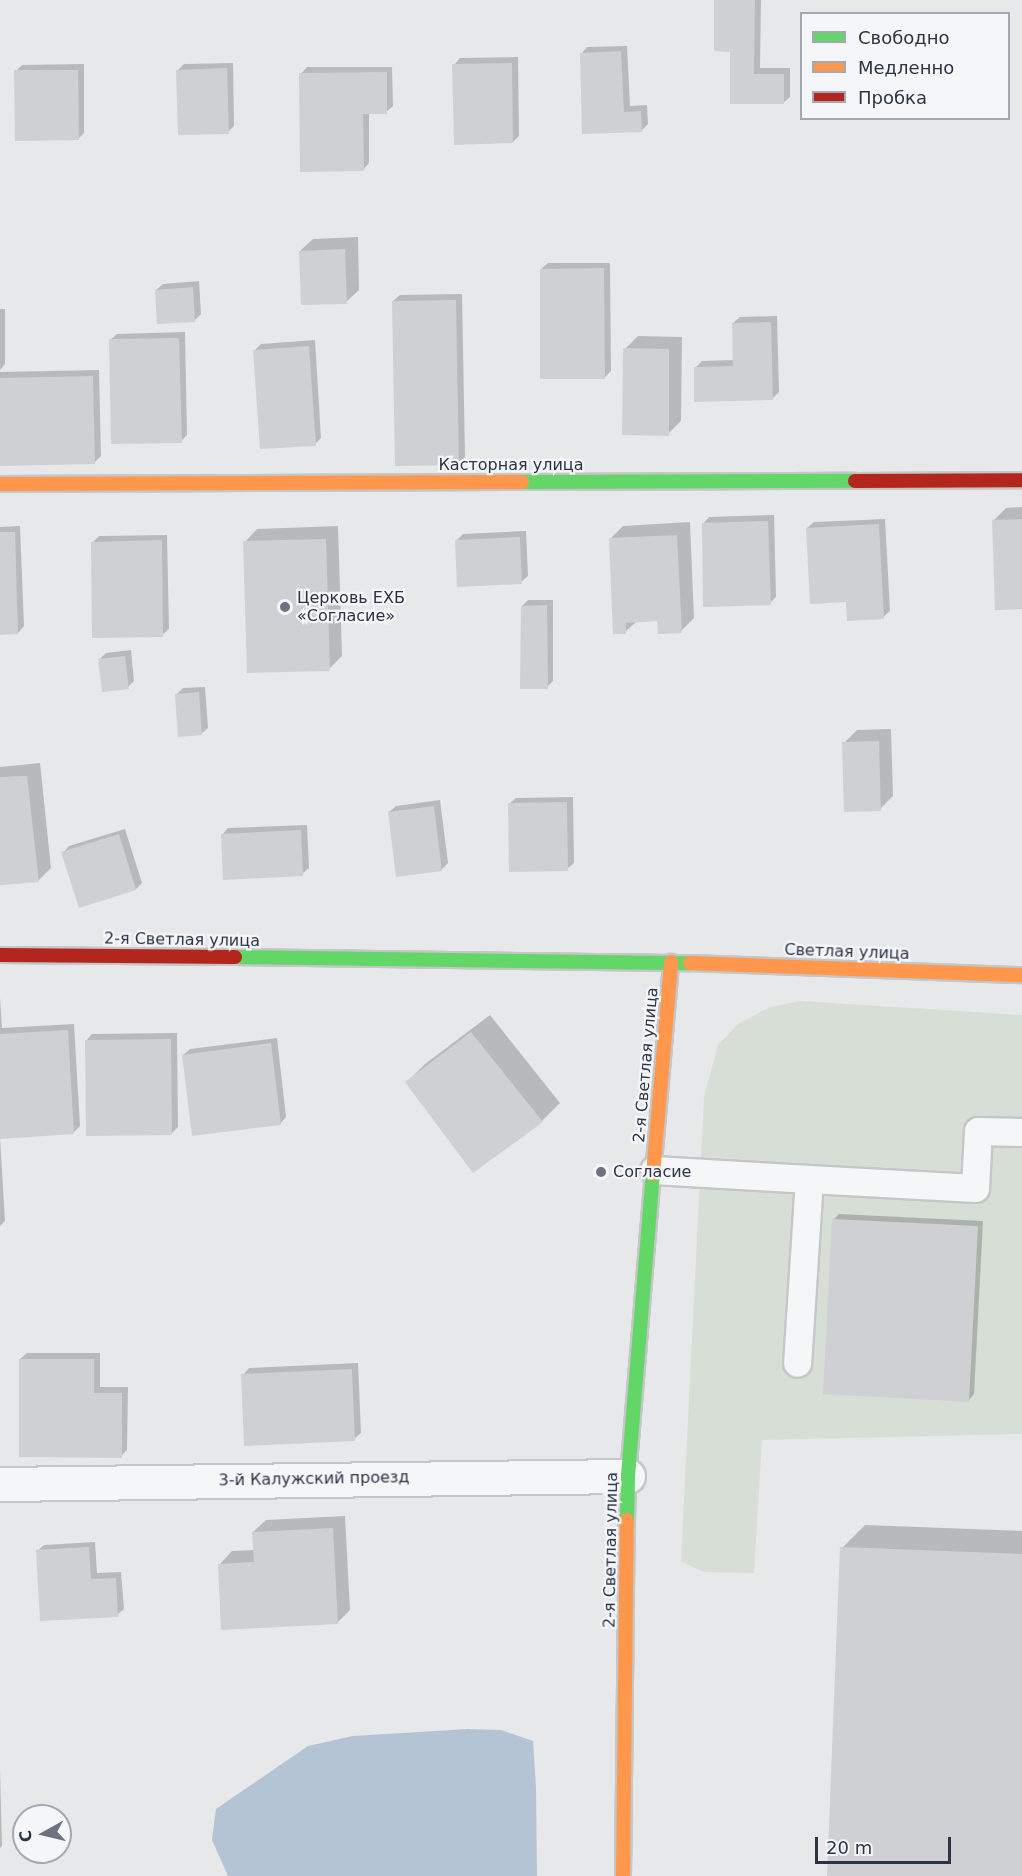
<!DOCTYPE html>
<html>
<head>
<meta charset="utf-8">
<style>
	body { margin:0 }
	#map { position:relative; width:1022px; height:1876px; overflow:hidden; background:#e6e8ea; font-family:"DejaVu Sans",sans-serif }
	div>[style] { position:absolute }
	[style*='--x'] { left:calc(var(--x)*1px); top:calc(var(--y)*1px); width:calc(var(--w)*1px); rotate:calc(var(--a)*1deg) }
	.green>* { inset:0; background:#d6ded6 }
	.water>* { inset:0; background:#b4c4d5 }
	.shadow>* { inset:0; background:#0003 }
	.building>* { inset:0; background:#ced0d3 }
	.roads { filter:drop-shadow(2px 0 #c4c6c8) drop-shadow(-2px 0 #c4c6c8) drop-shadow(0 2px #c4c6c8) drop-shadow(0 -2px #c4c6c8) }
	.lane>* { height:27px; margin:-13.5px; padding:0 13.5px; transform-origin:13.5px; border-radius:13.5px; background:#f5f6f7 }
	.street>* { height:33px; margin:-16.5px; padding:0 16.5px; transform-origin:16.5px; border-radius:16.5px; background:#f5f6f7 }
	.fast>* { height:14px; margin:-7px; padding:0 7px; transform-origin:7px; border-radius:7px; background:#63d668 }
	.slow>* { height:14px; margin:-7px; padding:0 7px; transform-origin:7px; border-radius:7px; background:#ff974d }
	.jam>* { height:14px; margin:-7px; padding:0 7px; transform-origin:7px; border-radius:7px; background:#b3261e }
	.dots>* { width:16px; height:16px; translate:-50% -50%; box-sizing:border-box; border:3px solid #f4f6f9; border-radius:50% }
	span { translate:-50% -50%; white-space:nowrap; text-align:center; line-height:1.15; -webkit-text-stroke:4.5px #f4f6f9; paint-order:stroke }
	.street-label { font-size:16px; color:#2b3445 }
	.poi-label { font-size:16px; color:#2b3445 }
	.left { translate:0 -50%; text-align:left }
	.legend { position:absolute; left:800px; top:12px; width:210px; height:108px; box-sizing:border-box; background:#f4f6f9; border:2px solid #a4a8b1; margin:0; padding:8px 10px; list-style:none; font-size:18px; color:#2b3445 }
	.legend li { display:flex; align-items:center; gap:12px; height:30px }
	.legend b { width:30px; border:2px solid #a4a8b1 }
	.north { position:absolute; left:12px; top:1804px; width:60px; height:60px; box-sizing:border-box; background:#f4f6f9; border:2px solid #a4a8b1; border-radius:50%; rotate:262deg; font-size:16px; font-weight:700; line-height:24px; text-align:center; color:#2b3445 }
	.north::after { content:''; display:block; margin:auto; width:21px; height:27px; background:#6c737f; clip-path:polygon(50% 0,100% 100%,50% 72%,0 100%) }
	.scale { position:absolute; left:815px; top:1837px; width:136px; height:27px; box-sizing:border-box; border:3px solid #2b3445; border-top:0; padding-left:8px; font-size:18px; line-height:21px; white-space:nowrap; color:#2b3445; -webkit-text-stroke:4px #f4f6f9; paint-order:stroke }
</style>
</head>
<body>
<div id="map">
	<div class="green">
		<i style="clip-path:polygon(800px 1001px,1022px 1015px,1022px 1434px,762px 1440px,754px 1573px,703px 1572px,681px 1561px,704px 1097px,718px 1045px,738px 1024px,770px 1007px)"></i>
	</div>
	<div class="water">
		<i style="clip-path:polygon(468px 1729px,501px 1730px,533px 1741px,536px 1788px,537px 1876px,228px 1876px,212px 1840px,216px 1809px,308px 1746px,353px 1736px)"></i>
	</div>
	<div class="shadow">
		<i style="clip-path:polygon(715px 0,761px 0,760px 68px,790px 68px,790px 97px,783px 103px,732px 102px,732px 50px)"></i>
		<i style="clip-path:polygon(627px 46px,630px 106px,647px 105px,648px 124px,641px 131px,584px 133px,581px 54px,587px 47px)"></i>
		<i style="clip-path:polygon(518px 57px,519px 136px,513px 142px,454px 65px,460px 58px)"></i>
		<i style="clip-path:polygon(233px 63px,234px 126px,228px 132px,178px 70px,184px 64px)"></i>
		<i style="clip-path:polygon(84px 64px,84px 133px,78px 139px,16px 71px,22px 65px)"></i>
		<i style="clip-path:polygon(307px 67px,392px 67px,393px 106px,386px 112px,369px 112px,369px 163px,363px 170px,301px 74px)"></i>
		<i style="clip-path:polygon(358px 237px,359px 290px,346px 302px,300px 251px,313px 239px)"></i>
		<i style="clip-path:polygon(548px 263px,610px 263px,611px 371px,605px 377px,541px 269px)"></i>
		<i style="clip-path:polygon(199px 281px,201px 314px,195px 320px,156px 290px,163px 284px)"></i>
		<i style="clip-path:polygon(462px 294px,465px 457px,459px 463px,393px 301px,400px 295px)"></i>
		<i style="clip-path:polygon(0 309px,5px 309px,5px 364px,0 370px)"></i>
		<i style="clip-path:polygon(777px 316px,779px 392px,773px 398px,696px 367px,702px 361px,734px 360px,733px 323px,740px 317px)"></i>
		<i style="clip-path:polygon(185px 332px,187px 435px,181px 441px,110px 340px,117px 334px)"></i>
		<i style="clip-path:polygon(638px 336px,682px 337px,681px 421px,668px 434px,625px 349px)"></i>
		<i style="clip-path:polygon(315px 340px,321px 438px,315px 444px,255px 350px,261px 344px)"></i>
		<i style="clip-path:polygon(99px 370px,101px 456px,94px 463px,0 464px,0 372px)"></i>
		<i style="clip-path:polygon(1022px 507px,1022px 608px,993px 521px,1006px 508px)"></i>
		<i style="clip-path:polygon(774px 515px,776px 597px,770px 603px,703px 524px,709px 517px)"></i>
		<i style="clip-path:polygon(885px 519px,890px 611px,883px 617px,848px 601px,807px 528px,814px 522px)"></i>
		<i style="clip-path:polygon(690px 522px,694px 618px,681px 631px,658px 620px,637px 621px,625px 632px,610px 539px,623px 526px)"></i>
		<i style="clip-path:polygon(20px 526px,24px 626px,18px 633px,0 633px,0 527px)"></i>
		<i style="clip-path:polygon(338px 526px,342px 656px,329px 669px,245px 542px,257px 529px)"></i>
		<i style="clip-path:polygon(526px 531px,528px 576px,521px 582px,456px 541px,463px 534px)"></i>
		<i style="clip-path:polygon(167px 535px,169px 629px,162px 635px,93px 542px,99px 536px)"></i>
		<i style="clip-path:polygon(528px 600px,553px 600px,553px 681px,547px 687px,522px 606px)"></i>
		<i style="clip-path:polygon(131px 650px,134px 681px,128px 687px,99px 660px,106px 653px)"></i>
		<i style="clip-path:polygon(205px 687px,208px 728px,201px 734px,177px 694px,183px 688px)"></i>
		<i style="clip-path:polygon(891px 729px,893px 796px,880px 809px,844px 743px,857px 730px)"></i>
		<i style="clip-path:polygon(40px 763px,51px 868px,38px 881px,0 883px,0 767px)"></i>
		<i style="clip-path:polygon(573px 797px,574px 863px,567px 869px,509px 804px,516px 798px)"></i>
		<i style="clip-path:polygon(440px 800px,448px 863px,441px 870px,389px 812px,396px 806px)"></i>
		<i style="clip-path:polygon(307px 825px,309px 868px,302px 874px,222px 835px,228px 828px)"></i>
		<i style="clip-path:polygon(125px 829px,142px 883px,136px 889px,63px 853px,69px 846px)"></i>
		<i style="clip-path:polygon(0 997px,2px 1028px,74px 1024px,80px 1126px,73px 1133px,0 1137px,5px 1221px,0 1226px)"></i>
		<i style="clip-path:polygon(490px 1015px,560px 1103px,542px 1121px,407px 1082px,425px 1064px)"></i>
		<i style="clip-path:polygon(177px 1033px,178px 1127px,172px 1133px,86px 1041px,92px 1034px)"></i>
		<i style="clip-path:polygon(277px 1038px,286px 1117px,280px 1124px,183px 1055px,190px 1049px)"></i>
		<i style="clip-path:polygon(839px 1214px,983px 1221px,974px 1394px,968px 1401px,833px 1220px)"></i>
		<i style="clip-path:polygon(27px 1353px,100px 1353px,100px 1387px,128px 1387px,127px 1450px,121px 1456px,20px 1359px)"></i>
		<i style="clip-path:polygon(358px 1363px,361px 1433px,354px 1439px,243px 1375px,249px 1368px)"></i>
		<i style="clip-path:polygon(345px 1516px,350px 1610px,337px 1623px,220px 1564px,232px 1551px,255px 1550px,253px 1532px,266px 1520px)"></i>
		<i style="clip-path:polygon(865px 1525px,1022px 1531px,1022px 1876px,829px 1876px,842px 1548px)"></i>
		<i style="clip-path:polygon(95px 1542px,97px 1573px,121px 1572px,124px 1609px,117px 1615px,37px 1551px,44px 1545px)"></i>
		<i style="clip-path:polygon(0 1769px,2px 1846px,0 1848px)"></i>
	</div>
	<div class="building">
		<i style="clip-path:polygon(714px 0,755px 0,754px 74px,784px 74px,784px 104px,730px 104px,730px 52px,714px 51px)"></i>
		<i style="clip-path:polygon(621px 51px,624px 112px,641px 111px,642px 132px,582px 134px,580px 53px)"></i>
		<i style="clip-path:polygon(512px 63px,513px 143px,454px 145px,452px 64px)"></i>
		<i style="clip-path:polygon(227px 68px,229px 134px,178px 135px,176px 70px)"></i>
		<i style="clip-path:polygon(14px 70px,78px 70px,79px 140px,15px 141px)"></i>
		<i style="clip-path:polygon(387px 72px,387px 114px,363px 114px,364px 171px,300px 172px,299px 73px)"></i>
		<i style="clip-path:polygon(345px 249px,347px 304px,301px 305px,299px 251px)"></i>
		<i style="clip-path:polygon(604px 268px,605px 379px,540px 379px,540px 269px)"></i>
		<i style="clip-path:polygon(193px 287px,195px 322px,157px 324px,155px 290px)"></i>
		<i style="clip-path:polygon(456px 300px,459px 465px,395px 466px,392px 301px)"></i>
		<i style="clip-path:polygon(771px 322px,773px 400px,694px 402px,694px 367px,733px 366px,732px 323px)"></i>
		<i style="clip-path:polygon(179px 338px,182px 443px,111px 444px,109px 339px)"></i>
		<i style="clip-path:polygon(309px 346px,316px 446px,260px 449px,253px 350px)"></i>
		<i style="clip-path:polygon(623px 348px,669px 349px,669px 436px,622px 435px)"></i>
		<i style="clip-path:polygon(93px 376px,95px 464px,0 466px,0 378px)"></i>
		<i style="clip-path:polygon(1022px 519px,1022px 609px,995px 610px,992px 520px)"></i>
		<i style="clip-path:polygon(768px 521px,771px 605px,703px 607px,702px 523px)"></i>
		<i style="clip-path:polygon(879px 524px,884px 619px,847px 621px,846px 602px,810px 604px,806px 528px)"></i>
		<i style="clip-path:polygon(0 532px,15px 532px,18px 634px,0 635px)"></i>
		<i style="clip-path:polygon(677px 535px,682px 633px,658px 634px,657px 621px,626px 623px,626px 634px,613px 634px,609px 538px)"></i>
		<i style="clip-path:polygon(520px 537px,522px 584px,457px 587px,455px 540px)"></i>
		<i style="clip-path:polygon(326px 539px,330px 671px,247px 673px,243px 541px)"></i>
		<i style="clip-path:polygon(162px 540px,163px 637px,92px 638px,91px 542px)"></i>
		<i style="clip-path:polygon(547px 605px,548px 689px,520px 689px,521px 606px)"></i>
		<i style="clip-path:polygon(125px 656px,129px 689px,102px 692px,98px 659px)"></i>
		<i style="clip-path:polygon(199px 692px,202px 735px,178px 737px,175px 694px)"></i>
		<i style="clip-path:polygon(879px 741px,881px 811px,844px 812px,842px 742px)"></i>
		<i style="clip-path:polygon(27px 776px,39px 882px,0 885px,0 777px)"></i>
		<i style="clip-path:polygon(567px 802px,568px 871px,509px 872px,508px 803px)"></i>
		<i style="clip-path:polygon(434px 806px,442px 871px,396px 877px,388px 812px)"></i>
		<i style="clip-path:polygon(301px 830px,303px 876px,223px 880px,221px 834px)"></i>
		<i style="clip-path:polygon(119px 834px,136px 890px,79px 908px,61px 852px)"></i>
		<i style="clip-path:polygon(68px 1030px,74px 1134px,0 1139px,0 1034px)"></i>
		<i style="clip-path:polygon(471px 1032px,543px 1122px,473px 1173px,405px 1082px)"></i>
		<i style="clip-path:polygon(171px 1039px,172px 1135px,86px 1136px,85px 1040px)"></i>
		<i style="clip-path:polygon(271px 1043px,281px 1125px,192px 1136px,182px 1055px)"></i>
		<i style="clip-path:polygon(832px 1219px,978px 1226px,969px 1402px,823px 1394px)"></i>
		<i style="clip-path:polygon(19px 1359px,94px 1359px,94px 1393px,122px 1393px,122px 1458px,19px 1457px)"></i>
		<i style="clip-path:polygon(352px 1369px,355px 1441px,244px 1446px,241px 1374px)"></i>
		<i style="clip-path:polygon(333px 1528px,338px 1624px,221px 1630px,218px 1564px,254px 1562px,252px 1532px)"></i>
		<i style="clip-path:polygon(89px 1547px,91px 1579px,116px 1578px,118px 1617px,40px 1621px,36px 1550px)"></i>
		<i style="clip-path:polygon(840px 1547px,1022px 1554px,1022px 1876px,827px 1876px)"></i>
	</div>
	<div class="roads">
		<div class="lane">
			<i style="--x:654;--y:1170;--w:155;--a:3.3"></i>
			<i style="--x:809;--y:1179;--w:184;--a:93.7"></i>
			<i style="--x:809;--y:1179;--w:166;--a:3.1"></i>
			<i style="--x:975;--y:1188;--w:57;--a:-87"></i>
			<i style="--x:978;--y:1131;--w:44;--a:1.3"></i>
		</div>
		<div class="street">
			<i style="--x:0;--y:1484;--w:628;--a:-0.73"></i>
		</div>
		<div class="fast">
			<i style="--x:522;--y:482;--w:333;--a:-0.2"></i>
			<i style="--x:235;--y:957;--w:455;--a:0.8"></i>
			<i style="--x:627;--y:1520;--w:44;--a:-88.7"></i>
			<i style="--x:628;--y:1476;--w:303;--a:-85.3"></i>
		</div>
		<div class="slow">
			<i style="--x:0;--y:484;--w:522;--a:-0.22"></i>
			<i style="--x:690;--y:963;--w:332;--a:2.1"></i>
			<i style="--x:653;--y:1174;--w:213;--a:-85.1"></i>
			<i style="--x:623;--y:1876;--w:356;--a:-89.4"></i>
		</div>
		<div class="jam">
			<i style="--x:855;--y:481;--w:167;--a:-0.3"></i>
			<i style="--x:0;--y:955;--w:235;--a:0.5"></i>
		</div>
	</div>
	<div class="dots">
		<i style="left:285px;top:607px;background:#6c737f"></i>
		<i style="left:601px;top:1172px;background:#6c737f"></i>
	</div>
	<div class="street-label">
		<span style="left:511px;top:465px">Касторная улица</span>
		<span style="left:182px;top:940px;rotate:1deg">2-я Светлая улица</span>
		<span style="left:847px;top:952px;rotate:2deg">Светлая улица</span>
		<span style="left:646px;top:1065px;rotate:-85deg">2-я Светлая улица</span>
		<span style="left:314px;top:1479px;rotate:-1deg">3-й Калужский проезд</span>
		<span style="left:611px;top:1550px;rotate:-89deg">2-я Светлая улица</span>
	</div>
	<div class="poi-label">
		<span class="left" style="left:297px;top:607px">Церковь ЕХБ<br>«Согласие»</span>
		<span class="left" style="left:613px;top:1172px">Согласие</span>
	</div>
	<ul class="legend">
	<li><b style="height:8px;background:#63d668"></b>Свободно</li>
	<li><b style="height:8px;background:#ff974d"></b>Медленно</li>
	<li><b style="height:8px;background:#b3261e"></b>Пробка</li>
	</ul>
	<div class="north">С</div>
	<div class="scale">20 m</div>
</div>
</body>
</html>
